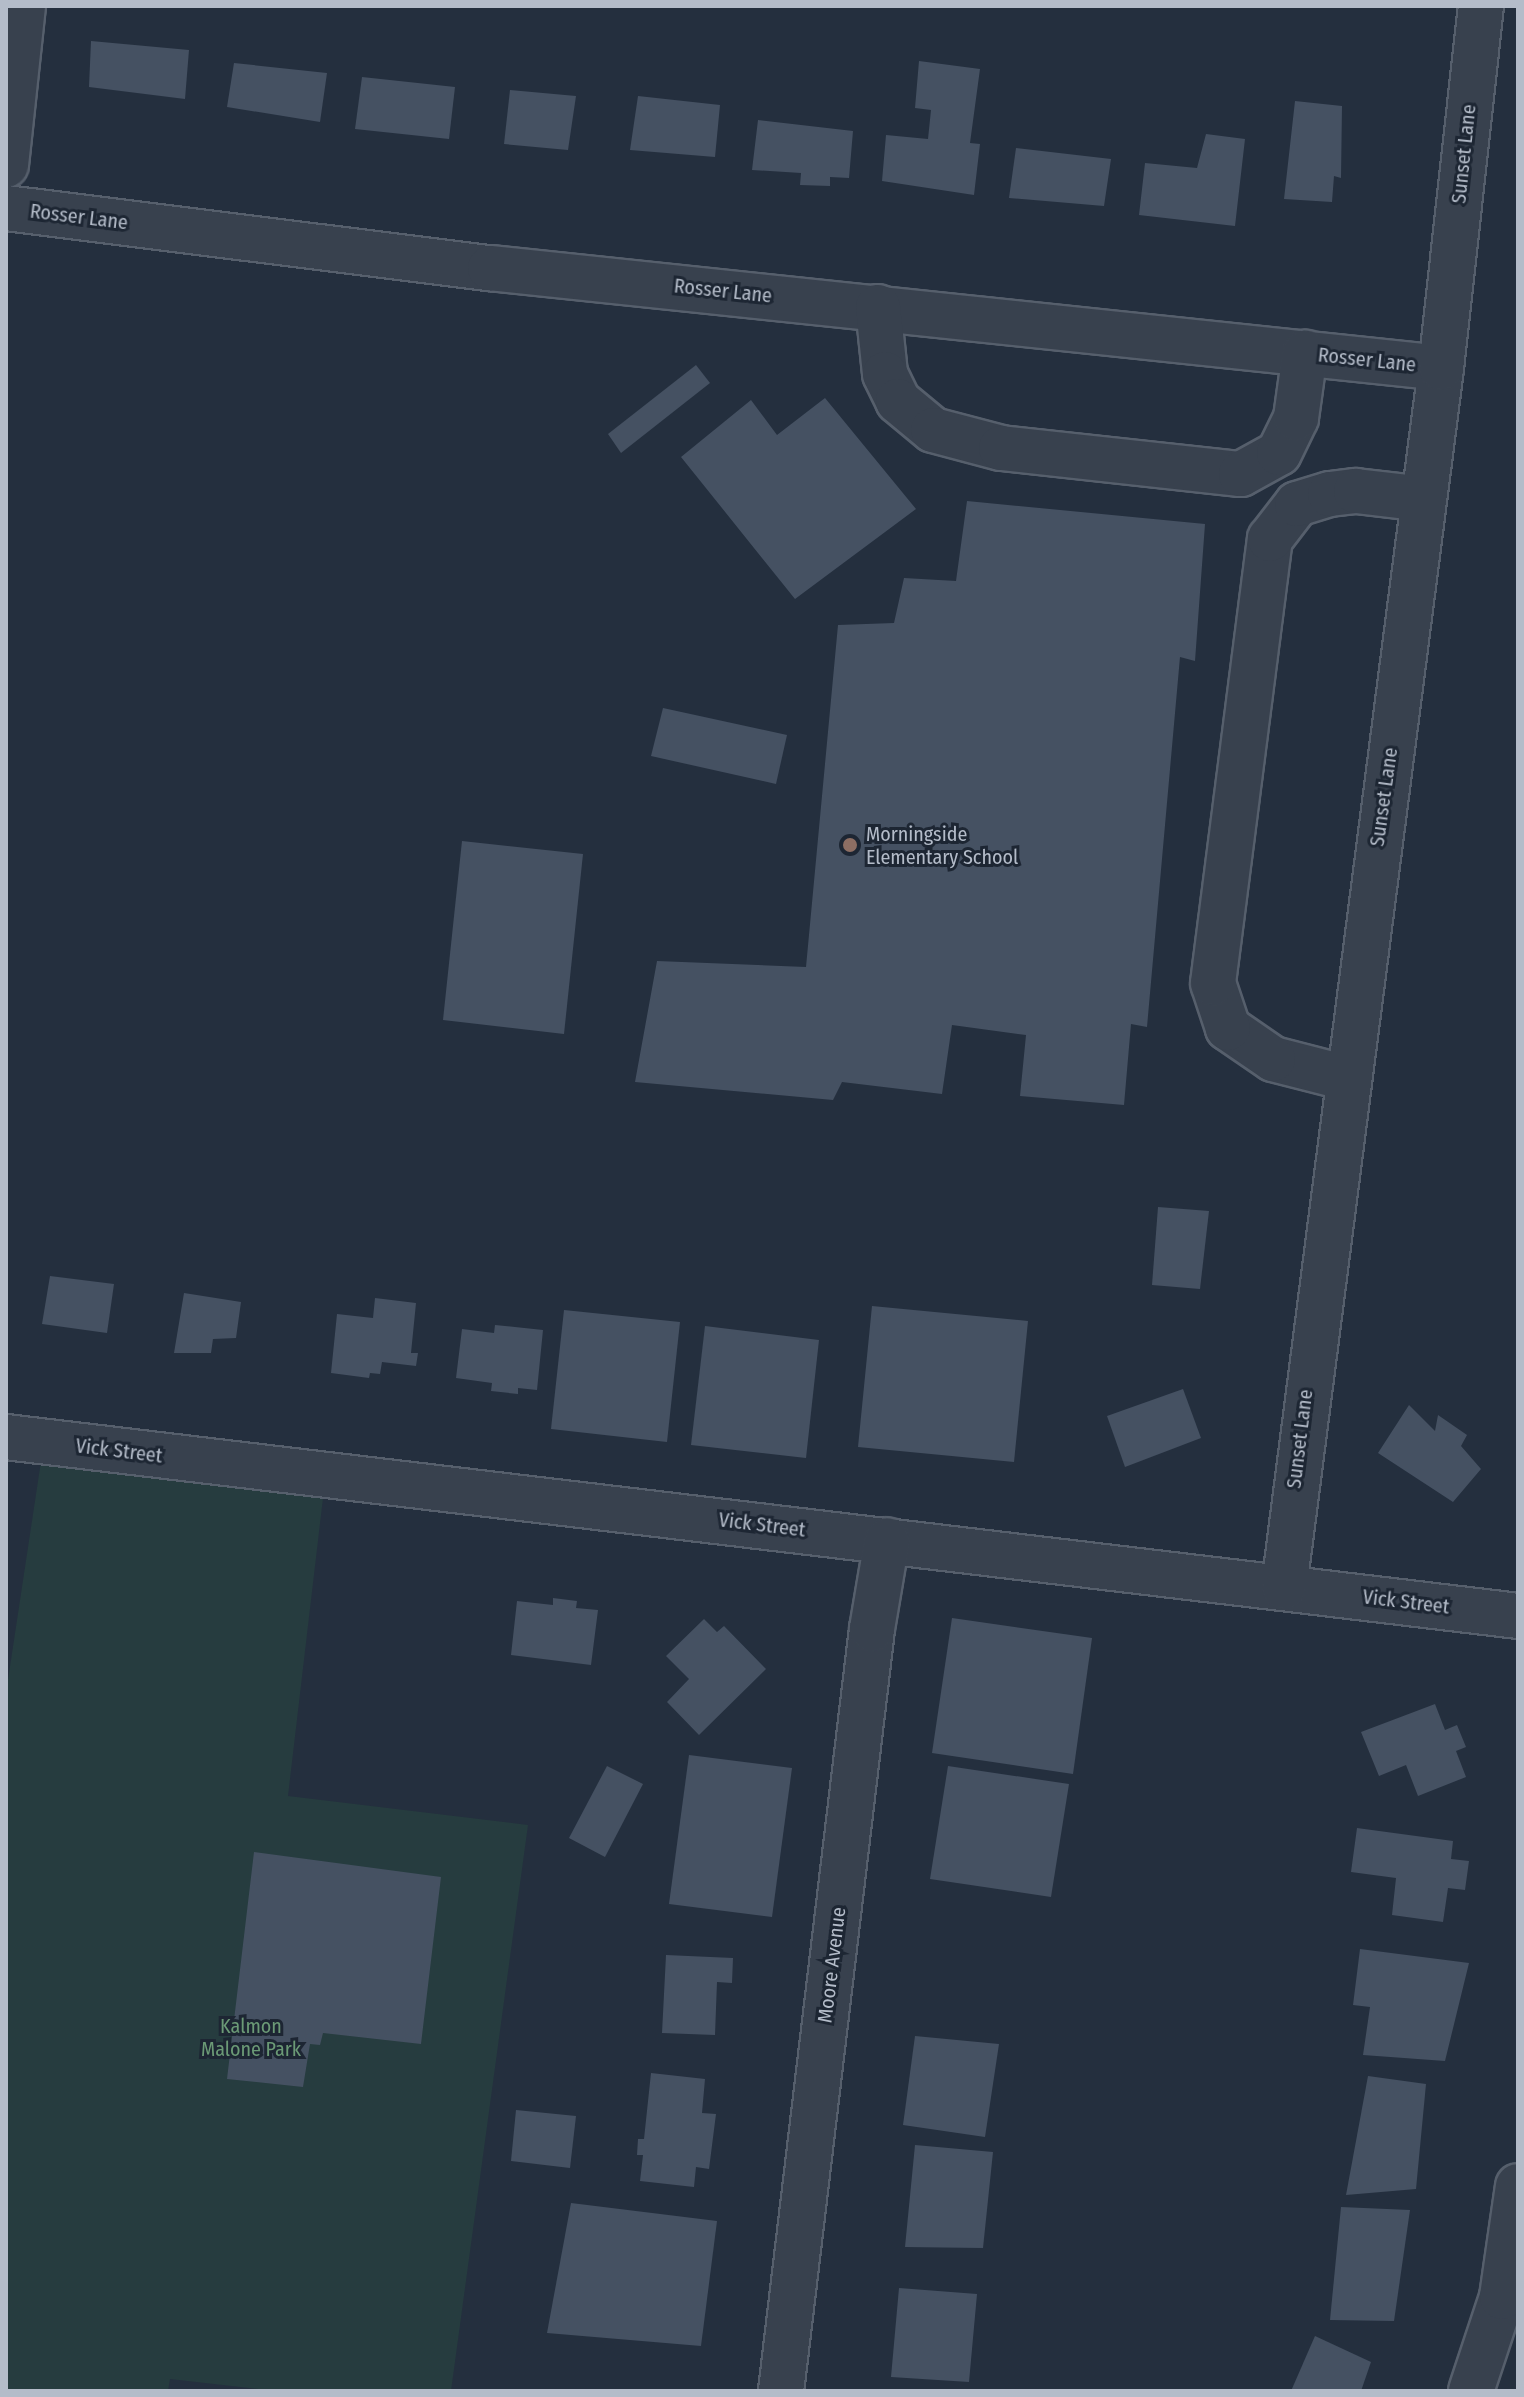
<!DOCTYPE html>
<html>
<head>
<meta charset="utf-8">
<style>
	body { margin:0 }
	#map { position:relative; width:1524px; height:2397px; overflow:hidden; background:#242f3e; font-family:"Fira Sans Condensed",sans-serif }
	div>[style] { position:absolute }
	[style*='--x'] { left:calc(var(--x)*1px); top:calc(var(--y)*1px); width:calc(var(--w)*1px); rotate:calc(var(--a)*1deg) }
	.green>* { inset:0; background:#263c3f }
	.building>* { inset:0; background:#455162 }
	.roads { filter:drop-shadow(2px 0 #565f6c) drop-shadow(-2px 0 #565f6c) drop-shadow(0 2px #565f6c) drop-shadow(0 -2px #565f6c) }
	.minor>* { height:44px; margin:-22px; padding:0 22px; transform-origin:22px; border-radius:22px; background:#38414e }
	.dots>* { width:22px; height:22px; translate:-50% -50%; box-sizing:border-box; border:4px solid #1d2633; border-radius:50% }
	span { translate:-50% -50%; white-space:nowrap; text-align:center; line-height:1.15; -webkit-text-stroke:6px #1d2633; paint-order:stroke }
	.street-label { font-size:20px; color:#b4bcc9 }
	.poi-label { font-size:20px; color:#b4bcc9 }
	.left { translate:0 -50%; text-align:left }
	.park-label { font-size:20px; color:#6b9a76 }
	.frame { position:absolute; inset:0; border:8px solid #b4bcc9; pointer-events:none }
</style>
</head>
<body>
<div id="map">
	<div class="green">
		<i style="clip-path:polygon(43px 1448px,325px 1481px,288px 1796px,528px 1825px,451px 2391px,276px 2391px,170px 2379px,168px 2391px,6px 2391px,6px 1693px)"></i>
	</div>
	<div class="building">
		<i style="clip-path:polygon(91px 41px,189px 50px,185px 99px,89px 87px)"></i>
		<i style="clip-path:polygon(919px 61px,980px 69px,970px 143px,980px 144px,974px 195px,882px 181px,886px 135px,928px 139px,931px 110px,915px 108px)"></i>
		<i style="clip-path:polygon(234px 63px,327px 73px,320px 122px,227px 107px)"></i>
		<i style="clip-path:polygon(362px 77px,455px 87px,449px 139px,355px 129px)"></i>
		<i style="clip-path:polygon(510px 90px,576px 96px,568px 150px,504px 144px)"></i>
		<i style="clip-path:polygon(638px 96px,720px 105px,715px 157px,630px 150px)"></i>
		<i style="clip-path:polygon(1295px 101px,1342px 106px,1341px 178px,1334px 176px,1332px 202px,1284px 199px)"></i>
		<i style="clip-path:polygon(758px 120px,853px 131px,849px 178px,830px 177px,830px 186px,800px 185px,801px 173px,752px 170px)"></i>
		<i style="clip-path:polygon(1206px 134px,1245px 139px,1235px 226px,1139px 215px,1145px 163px,1197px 168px)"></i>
		<i style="clip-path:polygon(1016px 148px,1111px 159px,1104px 206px,1009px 198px)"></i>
		<i style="clip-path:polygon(696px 365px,710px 383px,621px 453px,608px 434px)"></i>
		<i style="clip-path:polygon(825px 398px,916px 509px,795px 599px,681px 457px,751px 400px,777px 435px)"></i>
		<i style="clip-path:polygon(967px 501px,1205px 524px,1195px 661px,1180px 657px,1147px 1027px,1131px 1024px,1124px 1105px,1020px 1096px,1026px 1035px,952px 1025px,942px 1094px,842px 1082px,833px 1100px,635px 1082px,657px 961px,806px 967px,838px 625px,894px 623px,904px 578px,956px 581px)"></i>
		<i style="clip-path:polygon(663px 708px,787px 735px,776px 784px,651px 756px)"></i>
		<i style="clip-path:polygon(462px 841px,583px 854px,564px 1034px,443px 1020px)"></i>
		<i style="clip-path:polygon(1158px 1207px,1209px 1211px,1200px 1289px,1152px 1285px)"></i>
		<i style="clip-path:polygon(50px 1276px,114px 1284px,107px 1333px,42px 1324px)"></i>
		<i style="clip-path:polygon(184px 1293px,241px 1302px,236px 1338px,213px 1339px,211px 1353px,174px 1353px)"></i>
		<i style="clip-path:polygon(375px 1298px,416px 1303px,411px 1353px,418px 1353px,416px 1366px,382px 1362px,380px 1374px,370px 1373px,369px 1378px,331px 1373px,337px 1314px,373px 1318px)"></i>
		<i style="clip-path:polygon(872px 1306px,1028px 1321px,1014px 1462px,858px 1447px)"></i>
		<i style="clip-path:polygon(564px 1310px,680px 1322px,667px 1442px,551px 1429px)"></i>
		<i style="clip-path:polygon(495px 1325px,543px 1330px,537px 1390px,518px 1388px,518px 1394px,491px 1391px,492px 1383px,456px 1378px,462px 1329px,494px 1333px)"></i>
		<i style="clip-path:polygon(705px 1326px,819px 1340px,806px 1458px,691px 1445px)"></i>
		<i style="clip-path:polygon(1183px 1389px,1201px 1438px,1125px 1467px,1107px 1416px)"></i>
		<i style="clip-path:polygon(1409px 1405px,1435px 1431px,1438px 1415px,1467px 1435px,1461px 1446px,1481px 1469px,1453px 1502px,1378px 1453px)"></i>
		<i style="clip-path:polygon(553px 1598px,577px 1601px,576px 1608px,598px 1610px,591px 1665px,511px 1655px,517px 1601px,553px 1605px)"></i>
		<i style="clip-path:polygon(952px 1618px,1092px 1638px,1073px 1774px,932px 1753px)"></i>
		<i style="clip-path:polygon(704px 1619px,717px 1632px,724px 1626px,766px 1669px,699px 1735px,667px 1702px,689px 1679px,666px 1656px)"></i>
		<i style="clip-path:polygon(1435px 1704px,1445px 1730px,1457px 1725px,1466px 1747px,1456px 1751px,1466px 1777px,1418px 1796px,1406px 1765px,1379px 1776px,1361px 1732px)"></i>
		<i style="clip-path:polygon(689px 1755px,792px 1768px,772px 1917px,669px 1904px)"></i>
		<i style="clip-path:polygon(607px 1766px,643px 1784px,605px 1857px,569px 1838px)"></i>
		<i style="clip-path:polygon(948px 1766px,1069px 1784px,1051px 1897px,930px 1879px)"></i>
		<i style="clip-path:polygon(1357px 1828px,1453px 1841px,1451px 1859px,1469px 1861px,1465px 1890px,1448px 1888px,1443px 1922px,1392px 1915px,1396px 1878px,1351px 1872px)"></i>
		<i style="clip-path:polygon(254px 1852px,441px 1877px,421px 2044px,323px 2033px,320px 2045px,310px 2044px,303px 2087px,227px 2079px)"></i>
		<i style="clip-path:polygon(1360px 1949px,1469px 1963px,1445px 2061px,1363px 2055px,1370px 2007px,1353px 2005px)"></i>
		<i style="clip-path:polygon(666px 1955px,733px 1958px,732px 1983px,717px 1982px,715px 2035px,662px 2033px)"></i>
		<i style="clip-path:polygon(915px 2036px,999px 2044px,985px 2137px,903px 2125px)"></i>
		<i style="clip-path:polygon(651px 2073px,705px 2079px,702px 2113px,716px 2114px,709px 2169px,696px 2167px,694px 2187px,640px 2181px,643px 2155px,637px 2155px,638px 2139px,644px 2139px)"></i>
		<i style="clip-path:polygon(1368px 2076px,1426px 2084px,1416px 2189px,1346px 2195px)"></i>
		<i style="clip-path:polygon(516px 2110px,576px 2116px,570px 2168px,511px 2161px)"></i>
		<i style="clip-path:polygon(915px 2145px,993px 2152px,983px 2248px,905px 2247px)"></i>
		<i style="clip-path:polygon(571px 2203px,717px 2221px,701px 2346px,547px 2333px)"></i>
		<i style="clip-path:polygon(1341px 2207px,1410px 2210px,1394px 2321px,1330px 2320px)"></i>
		<i style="clip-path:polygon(899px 2288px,977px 2294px,969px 2382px,891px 2377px)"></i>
		<i style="clip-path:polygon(1315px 2336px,1371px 2362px,1361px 2391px,1291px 2391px)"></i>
	</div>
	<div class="roads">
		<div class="minor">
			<i style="--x:6;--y:165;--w:160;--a:-83.9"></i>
			<i style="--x:6;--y:208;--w:488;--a:7.1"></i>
			<i style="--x:490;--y:268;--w:956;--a:6"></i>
			<i style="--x:878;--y:307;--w:67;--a:84"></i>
			<i style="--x:885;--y:374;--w:30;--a:64"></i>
			<i style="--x:898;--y:401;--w:45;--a:39.6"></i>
			<i style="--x:933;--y:430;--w:70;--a:14.8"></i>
			<i style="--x:1001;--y:448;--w:241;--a:6.2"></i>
			<i style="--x:1241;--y:474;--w:43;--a:-28.9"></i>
			<i style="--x:1279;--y:453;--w:39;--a:-64"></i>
			<i style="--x:1296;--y:418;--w:66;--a:-82.1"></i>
			<i style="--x:1347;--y:1078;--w:76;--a:-165.6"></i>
			<i style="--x:1273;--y:1059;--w:55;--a:-145.4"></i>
			<i style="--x:1228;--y:1028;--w:47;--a:-108.4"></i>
			<i style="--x:1213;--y:983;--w:448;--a:-82.7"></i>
			<i style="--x:1270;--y:539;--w:44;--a:-52.4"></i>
			<i style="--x:1297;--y:504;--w:34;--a:-17"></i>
			<i style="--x:1330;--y:494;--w:26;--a:-7"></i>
			<i style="--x:1356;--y:491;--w:68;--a:6.7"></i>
			<i style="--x:6;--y:1437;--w:1523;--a:6.75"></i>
			<i style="--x:1284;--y:1587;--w:1229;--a:-82.66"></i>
			<i style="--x:1441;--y:368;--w:364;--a:-83.7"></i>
			<i style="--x:781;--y:2391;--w:767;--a:-83.19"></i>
			<i style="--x:872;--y:1629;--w:90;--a:-80.4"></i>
			<i style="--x:1471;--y:2391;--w:99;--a:-71.7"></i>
			<i style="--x:1502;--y:2297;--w:112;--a:-81.8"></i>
		</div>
	</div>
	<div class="dots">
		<i style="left:850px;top:845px;background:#8d6e63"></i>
	</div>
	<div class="street-label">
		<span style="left:1464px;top:154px;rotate:-84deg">Sunset Lane</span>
		<span style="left:79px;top:217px;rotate:7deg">Rosser Lane</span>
		<span style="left:723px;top:291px;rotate:6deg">Rosser Lane</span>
		<span style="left:1367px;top:360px;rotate:6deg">Rosser Lane</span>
		<span style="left:1384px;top:797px;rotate:-82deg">Sunset Lane</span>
		<span style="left:1300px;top:1439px;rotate:-83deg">Sunset Lane</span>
		<span style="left:119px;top:1451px;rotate:7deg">Vick Street</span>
		<span style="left:762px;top:1525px;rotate:7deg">Vick Street</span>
		<span style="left:1406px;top:1602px;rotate:7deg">Vick Street</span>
		<span style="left:832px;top:1965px;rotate:-83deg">Moore Avenue</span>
	</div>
	<div class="poi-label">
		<span class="left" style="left:866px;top:846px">Morningside<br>Elementary School</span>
	</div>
	<div class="park-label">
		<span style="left:251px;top:2038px">Kalmon<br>Malone Park</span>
	</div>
	<div class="frame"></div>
</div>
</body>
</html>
